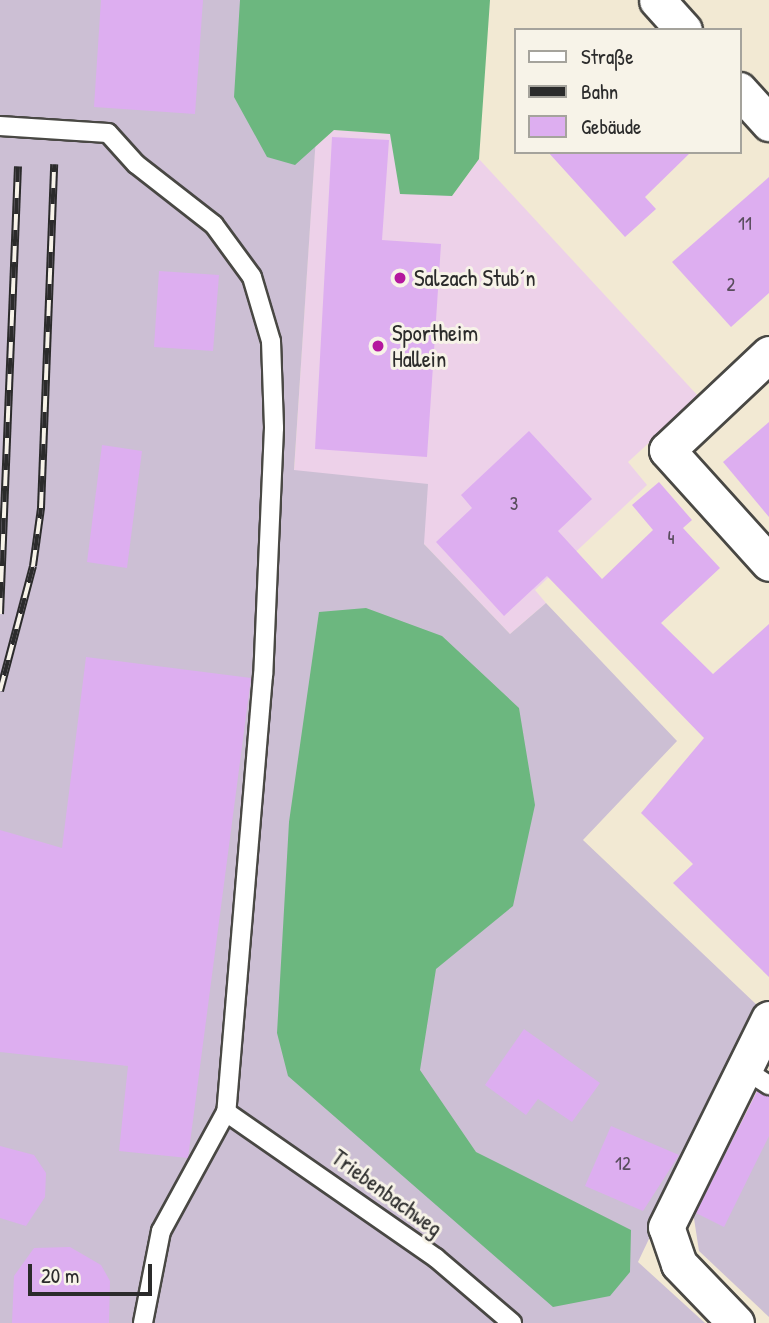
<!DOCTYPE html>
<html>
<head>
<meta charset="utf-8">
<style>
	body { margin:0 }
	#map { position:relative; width:769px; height:1323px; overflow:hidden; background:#f2e9d3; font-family:"Patrick Hand",sans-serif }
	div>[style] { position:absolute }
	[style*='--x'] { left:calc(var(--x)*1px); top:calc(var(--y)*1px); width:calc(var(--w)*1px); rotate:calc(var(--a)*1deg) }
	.built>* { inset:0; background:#edd1e9 }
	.industrial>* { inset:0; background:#ccbfd4 }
	.forest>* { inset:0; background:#6cb77f }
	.building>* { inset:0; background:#ddaef0 }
	.roads { filter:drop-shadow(2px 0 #494844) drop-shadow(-2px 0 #494844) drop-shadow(0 2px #494844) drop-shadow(0 -2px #494844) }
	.lane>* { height:18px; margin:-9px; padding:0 9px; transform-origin:9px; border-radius:9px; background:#fff }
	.street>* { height:35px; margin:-17.5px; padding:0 17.5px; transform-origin:17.5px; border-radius:17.5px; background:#fff }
	.rail>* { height:8px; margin-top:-4px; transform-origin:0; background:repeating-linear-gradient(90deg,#f7f3e8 0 16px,#2b2b2b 0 32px); box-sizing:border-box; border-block:2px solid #2b2b2b }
	.dots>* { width:19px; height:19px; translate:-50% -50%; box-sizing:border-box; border:4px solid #f7f3e8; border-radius:50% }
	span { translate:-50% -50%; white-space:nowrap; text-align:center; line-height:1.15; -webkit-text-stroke:6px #f7f3e8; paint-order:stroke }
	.number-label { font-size:19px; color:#584c5c }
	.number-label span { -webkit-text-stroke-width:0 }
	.poi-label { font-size:23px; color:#2b2b2b }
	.left { translate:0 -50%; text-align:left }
	.street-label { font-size:23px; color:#2b2b2b }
	.legend { position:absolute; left:514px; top:28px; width:228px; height:126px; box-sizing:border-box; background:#f7f3e8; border:2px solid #a5a39c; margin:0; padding:9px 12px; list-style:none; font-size:21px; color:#2b2b2b }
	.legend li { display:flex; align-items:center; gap:14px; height:35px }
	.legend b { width:35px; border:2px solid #a5a39c }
	.scale { position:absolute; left:28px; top:1264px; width:124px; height:32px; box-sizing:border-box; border:4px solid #2b2b2b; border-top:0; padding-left:9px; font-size:21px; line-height:24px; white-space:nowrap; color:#2b2b2b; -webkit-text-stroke:5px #f7f3e8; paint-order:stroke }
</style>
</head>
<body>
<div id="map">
	<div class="built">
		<i style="clip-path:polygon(334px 130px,391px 134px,452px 196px,479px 159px,699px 397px,628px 462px,647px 485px,535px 590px,546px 603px,510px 634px,424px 544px,294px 471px,315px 147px)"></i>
	</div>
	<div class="industrial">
		<i style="clip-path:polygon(0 0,325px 0,294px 470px,428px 484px,424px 544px,510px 634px,546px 603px,677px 741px,583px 840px,759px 1007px,638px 1262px,705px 1323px,0 1323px)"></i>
		<i style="clip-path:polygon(769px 1072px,769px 1317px,699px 1251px,693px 1212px)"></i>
	</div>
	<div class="forest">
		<i style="clip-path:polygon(240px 0,490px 0,479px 159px,452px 196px,400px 194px,390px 134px,334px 130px,295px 165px,267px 157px,234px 97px)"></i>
		<i style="clip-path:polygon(366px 608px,442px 636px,519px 708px,535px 805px,513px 906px,436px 969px,420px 1070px,476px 1152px,631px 1230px,630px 1272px,610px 1296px,553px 1307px,288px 1076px,277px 1033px,289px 822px,319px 612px)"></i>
	</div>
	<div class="building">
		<i style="clip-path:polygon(101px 0,203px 0,195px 114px,94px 107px)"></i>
		<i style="clip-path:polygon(332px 137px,389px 140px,382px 240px,441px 244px,427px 457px,315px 449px)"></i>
		<i style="clip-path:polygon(548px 152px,691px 152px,645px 197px,656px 209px,625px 237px)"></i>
		<i style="clip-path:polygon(769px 177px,769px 293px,731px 327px,672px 262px)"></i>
		<i style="clip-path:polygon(159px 271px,219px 275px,213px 351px,154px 347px)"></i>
		<i style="clip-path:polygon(769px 422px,769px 517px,723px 462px)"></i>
		<i style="clip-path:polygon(529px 431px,592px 499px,558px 531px,602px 579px,653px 530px,632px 505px,659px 482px,692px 520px,683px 528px,720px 568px,661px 623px,713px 674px,769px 624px,769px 977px,673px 883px,693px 864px,641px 813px,704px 738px,547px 576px,504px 616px,436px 542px,472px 508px,461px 495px)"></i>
		<i style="clip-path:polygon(102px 445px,142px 451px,127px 568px,87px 562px)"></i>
		<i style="clip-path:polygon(86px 657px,251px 678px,188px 1158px,119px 1151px,128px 1066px,0 1052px,0 830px,62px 848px)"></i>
		<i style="clip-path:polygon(524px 1029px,600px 1083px,572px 1122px,538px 1099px,526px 1115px,485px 1085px)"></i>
		<i style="clip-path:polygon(757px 1091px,769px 1096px,769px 1136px,724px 1227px,696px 1213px)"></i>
		<i style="clip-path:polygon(611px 1126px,679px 1155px,643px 1211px,585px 1186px)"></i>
		<i style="clip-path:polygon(0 1146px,34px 1155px,46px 1173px,45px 1197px,26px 1226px,0 1218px)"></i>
		<i style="clip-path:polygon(70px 1247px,101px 1265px,110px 1281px,109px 1323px,12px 1323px,14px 1276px,34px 1248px)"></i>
	</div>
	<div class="roads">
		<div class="lane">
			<i style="--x:0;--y:126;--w:108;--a:3.7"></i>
			<i style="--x:108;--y:133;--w:42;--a:47.9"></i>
			<i style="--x:136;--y:164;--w:99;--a:38"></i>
			<i style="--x:214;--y:225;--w:64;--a:53.8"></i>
			<i style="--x:252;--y:277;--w:67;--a:73.5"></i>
			<i style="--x:271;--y:341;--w:87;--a:88"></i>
			<i style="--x:274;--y:428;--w:247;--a:92.5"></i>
			<i style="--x:263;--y:675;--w:439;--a:94.8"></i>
			<i style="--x:226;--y:1112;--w:136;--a:118.6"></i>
			<i style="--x:161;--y:1231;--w:94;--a:101.1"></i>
			<i style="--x:744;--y:1069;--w:30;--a:33"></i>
			<i style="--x:226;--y:1112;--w:256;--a:34.8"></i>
			<i style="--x:436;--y:1258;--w:100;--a:40.5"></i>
		</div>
		<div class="street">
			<i style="--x:657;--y:0;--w:40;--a:48"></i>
			<i style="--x:739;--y:90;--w:45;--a:47.7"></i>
			<i style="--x:769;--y:354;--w:140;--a:136.7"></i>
			<i style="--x:667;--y:450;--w:152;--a:47.9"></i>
			<i style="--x:736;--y:1323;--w:82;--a:-134"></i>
			<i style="--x:679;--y:1264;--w:39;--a:-109"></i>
			<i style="--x:666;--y:1227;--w:232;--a:-63.7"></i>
		</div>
	</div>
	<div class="rail">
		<i style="--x:0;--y:614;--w:448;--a:-87.7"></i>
		<i style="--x:0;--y:691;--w:129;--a:-75.2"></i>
		<i style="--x:33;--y:566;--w:59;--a:-82.1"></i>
		<i style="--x:41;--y:508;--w:344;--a:-87.8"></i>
	</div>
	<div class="dots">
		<i style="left:400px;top:278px;background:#b5179e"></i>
		<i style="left:378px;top:346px;background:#b5179e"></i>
	</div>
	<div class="number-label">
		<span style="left:745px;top:224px">11</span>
		<span style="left:731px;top:285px">2</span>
		<span style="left:514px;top:504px">3</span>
		<span style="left:671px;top:538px">4</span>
		<span style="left:623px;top:1164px">12</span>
	</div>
	<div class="poi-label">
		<span class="left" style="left:414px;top:278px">Salzach Stub´n</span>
		<span class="left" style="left:392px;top:346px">Sportheim<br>Hallein</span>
	</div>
	<div class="street-label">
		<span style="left:387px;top:1193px;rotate:36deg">Triebenbachweg</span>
	</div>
	<ul class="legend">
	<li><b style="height:9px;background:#fff"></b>Straße</li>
	<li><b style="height:9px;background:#2b2b2b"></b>Bahn</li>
	<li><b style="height:19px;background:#ddaef0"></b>Gebäude</li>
	</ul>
	<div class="scale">20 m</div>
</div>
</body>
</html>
